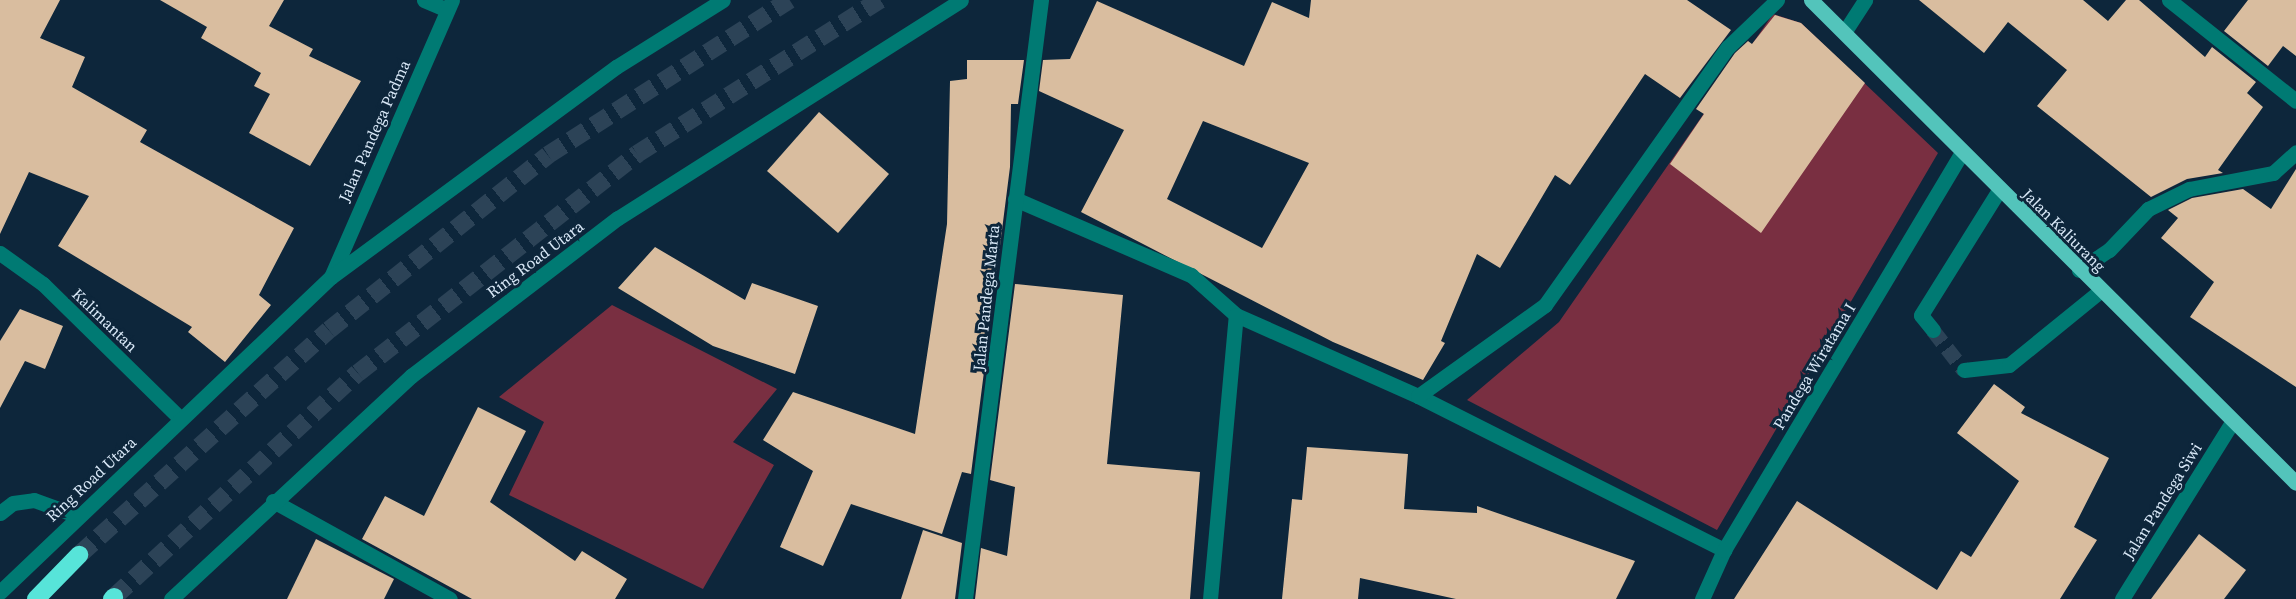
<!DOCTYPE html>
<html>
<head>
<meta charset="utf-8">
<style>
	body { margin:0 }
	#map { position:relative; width:2296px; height:599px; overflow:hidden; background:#0d263b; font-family:"Source Serif 4",serif }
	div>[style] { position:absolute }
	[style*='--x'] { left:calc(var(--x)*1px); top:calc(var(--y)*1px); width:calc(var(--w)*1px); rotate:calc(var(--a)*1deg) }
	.green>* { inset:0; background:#792f41 }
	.building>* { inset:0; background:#d9bd9f }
	.minor-tunnel>* { height:15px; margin-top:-7.5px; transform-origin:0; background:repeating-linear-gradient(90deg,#2c4357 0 15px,transparent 0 23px) }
	.highway-tunnel>* { height:18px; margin-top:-9px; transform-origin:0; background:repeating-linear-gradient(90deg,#2c4357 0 18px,transparent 0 27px) }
	.minor>* { height:15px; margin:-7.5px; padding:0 7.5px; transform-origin:7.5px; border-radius:7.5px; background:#007a73 }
	.major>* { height:15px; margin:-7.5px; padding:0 7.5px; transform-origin:7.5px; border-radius:7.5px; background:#53c4bb }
	.highway>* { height:18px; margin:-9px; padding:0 9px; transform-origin:9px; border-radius:9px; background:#57e4d9 }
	span { translate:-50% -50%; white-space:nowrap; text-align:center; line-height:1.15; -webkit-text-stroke:6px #0d263b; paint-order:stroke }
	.street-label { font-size:16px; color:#d9e8f7 }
</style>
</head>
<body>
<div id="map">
	<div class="green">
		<i style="clip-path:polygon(1773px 14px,1801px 23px,1938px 153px,1717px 530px,1467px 400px,1559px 322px)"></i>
		<i style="clip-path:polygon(612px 305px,777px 389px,733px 442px,774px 465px,703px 589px,509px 495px,544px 422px,499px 397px)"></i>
	</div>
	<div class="building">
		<i style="clip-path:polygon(0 0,60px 0,40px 38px,85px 57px,72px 87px,147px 130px,140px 142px,294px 228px,259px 295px,271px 305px,225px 362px,188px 332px,192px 327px,58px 246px,89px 196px,29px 172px,0 234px)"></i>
		<i style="clip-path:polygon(160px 0,284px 0,269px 26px,313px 49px,309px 56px,361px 81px,310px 166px,249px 133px,270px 94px,254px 86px,261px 73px,201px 38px,207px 27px)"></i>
		<i style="clip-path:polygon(evenodd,1311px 0,1687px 0,1731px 30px,1680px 98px,1645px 74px,1570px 185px,1555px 175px,1500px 268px,1477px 254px,1441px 341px,1445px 343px,1423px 380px,1333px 342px,1081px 212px,1124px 130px,1039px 91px,1043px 60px,1070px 59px,1097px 1px,1244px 66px,1272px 2px,1309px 18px,1311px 0,1203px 121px,1309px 163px,1262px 248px,1167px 199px,1203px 121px)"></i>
		<i style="clip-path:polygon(1919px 0,2083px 0,2108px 21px,2126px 0,2139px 0,2205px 57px,2212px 47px,2256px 82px,2247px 93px,2263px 107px,2218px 170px,2223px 173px,2187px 179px,2151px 197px,2037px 106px,2067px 70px,2008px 22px,1984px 53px)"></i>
		<i style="clip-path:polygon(2248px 0,2296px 0,2296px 56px,2283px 46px,2268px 66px,2224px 31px)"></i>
		<i style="clip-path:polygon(1775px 15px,1801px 23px,1865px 83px,1761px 233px,1670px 164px,1704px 114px,1696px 109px,1735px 53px,1748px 41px,1752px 44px)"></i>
		<i style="clip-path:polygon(967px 60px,1024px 60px,1018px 104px,1011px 104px,1010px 167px,971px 474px,962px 472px,942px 534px,851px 504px,823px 566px,780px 547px,813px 471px,763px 440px,793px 392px,915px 434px,947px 224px,950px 81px,967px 79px)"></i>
		<i style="clip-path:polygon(819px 112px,889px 174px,838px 233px,767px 171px)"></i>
		<i style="clip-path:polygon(2296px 169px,2296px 387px,2190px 317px,2214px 282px,2161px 238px,2178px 218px,2168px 210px,2192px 198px,2243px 189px,2271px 209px)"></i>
		<i style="clip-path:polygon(655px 247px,745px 300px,752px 283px,818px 306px,795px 374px,713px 346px,618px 288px)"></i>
		<i style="clip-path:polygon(1015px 284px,1123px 295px,1107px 464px,1200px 472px,1190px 599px,975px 599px,981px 548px,1007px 556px,1015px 487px,990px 480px)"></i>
		<i style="clip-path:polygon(20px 309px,63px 326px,45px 369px,25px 361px,0 408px,0 341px)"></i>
		<i style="clip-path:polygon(1994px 384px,2025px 407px,2021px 413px,2109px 458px,2074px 527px,2097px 540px,2060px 599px,1734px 599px,1797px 501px,1937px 590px,1961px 551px,1971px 557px,2019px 481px,1957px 433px)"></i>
		<i style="clip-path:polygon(478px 407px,526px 431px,490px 502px,575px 561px,582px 551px,627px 579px,615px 599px,472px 599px,362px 539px,385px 496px,424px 516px)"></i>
		<i style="clip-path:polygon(1307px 447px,1408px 454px,1404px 509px,1477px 513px,1477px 506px,1635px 561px,1616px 599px,1456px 599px,1360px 578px,1358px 599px,1282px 599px,1292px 499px,1302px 500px)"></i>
		<i style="clip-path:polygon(923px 530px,962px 543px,955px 599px,901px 599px)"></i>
		<i style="clip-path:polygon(2199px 534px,2246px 570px,2224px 599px,2151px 599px)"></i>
		<i style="clip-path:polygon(316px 539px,394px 579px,384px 599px,287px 599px)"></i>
	</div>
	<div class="minor-tunnel">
		<i style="--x:1933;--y:330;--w:51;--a:52.2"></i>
	</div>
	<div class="highway-tunnel">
		<i style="--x:79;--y:555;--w:336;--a:-42"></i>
		<i style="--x:329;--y:330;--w:280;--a:-38.6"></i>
		<i style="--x:548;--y:155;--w:287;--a:-32.7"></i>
		<i style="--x:114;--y:597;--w:331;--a:-42.6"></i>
		<i style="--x:358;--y:373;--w:355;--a:-38.1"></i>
		<i style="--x:637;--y:154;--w:288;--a:-32.4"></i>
	</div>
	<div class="minor">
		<i style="--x:424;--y:0;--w:25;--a:23"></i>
		<i style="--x:2169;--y:0;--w:162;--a:38.5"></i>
		<i style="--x:1845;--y:31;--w:37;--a:-57"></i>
		<i style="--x:1015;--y:199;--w:192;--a:23.4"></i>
		<i style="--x:1191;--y:275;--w:60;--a:41.6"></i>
		<i style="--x:1236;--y:315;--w:199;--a:24"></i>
		<i style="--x:1418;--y:396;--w:343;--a:26.7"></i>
		<i style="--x:0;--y:253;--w:53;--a:35.8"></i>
		<i style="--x:43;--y:284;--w:193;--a:44.4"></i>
		<i style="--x:2079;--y:270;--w:36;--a:-34"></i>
		<i style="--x:2109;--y:250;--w:57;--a:-46.4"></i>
		<i style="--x:2148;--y:209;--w:46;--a:-26"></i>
		<i style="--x:2189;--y:189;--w:86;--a:-10.8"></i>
		<i style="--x:2273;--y:173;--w:31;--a:-42"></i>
		<i style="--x:331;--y:277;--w:302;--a:-66.4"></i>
		<i style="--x:1933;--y:330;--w:19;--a:-129"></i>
		<i style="--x:1921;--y:315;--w:147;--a:-58"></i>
		<i style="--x:1964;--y:370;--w:45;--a:-6.3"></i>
		<i style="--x:2009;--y:365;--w:117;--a:-39.1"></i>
		<i style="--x:1418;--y:396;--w:156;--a:-35.6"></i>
		<i style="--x:1545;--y:305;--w:316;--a:-54.7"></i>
		<i style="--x:1728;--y:47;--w:68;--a:-43.8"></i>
		<i style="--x:273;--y:501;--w:202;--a:29"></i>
		<i style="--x:0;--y:513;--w:16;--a:-38"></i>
		<i style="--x:13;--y:503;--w:21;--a:-8"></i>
		<i style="--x:34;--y:500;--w:47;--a:20"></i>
		<i style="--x:0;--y:592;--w:457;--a:-43.6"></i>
		<i style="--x:331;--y:277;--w:354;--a:-36.4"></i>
		<i style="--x:616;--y:67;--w:126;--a:-32.1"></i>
		<i style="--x:171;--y:599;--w:328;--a:-42.9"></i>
		<i style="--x:411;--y:376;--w:260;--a:-37.4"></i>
		<i style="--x:618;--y:218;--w:406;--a:-32.4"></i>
		<i style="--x:965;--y:599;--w:604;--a:-82.77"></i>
		<i style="--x:1210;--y:599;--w:285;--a:-84.8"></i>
		<i style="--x:1702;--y:599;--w:54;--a:-65.8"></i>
		<i style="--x:1724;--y:550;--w:463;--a:-59.1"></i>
		<i style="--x:2122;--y:599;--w:208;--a:-58.1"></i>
	</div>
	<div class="major">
		<i style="--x:1811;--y:0;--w:684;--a:44.88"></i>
	</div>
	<div class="highway">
		<i style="--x:36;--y:599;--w:62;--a:-45.7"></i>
		<i style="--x:112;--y:599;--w:3;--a:-45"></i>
	</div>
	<div class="street-label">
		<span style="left:374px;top:131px;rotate:-66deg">Jalan Pandega Padma</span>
		<span style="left:2064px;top:230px;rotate:45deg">Jalan Kaliurang</span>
		<span style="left:535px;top:259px;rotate:-37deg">Ring Road Utara</span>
		<span style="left:986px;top:298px;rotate:-84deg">Jalan Pandega Marta</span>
		<span style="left:105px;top:320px;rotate:44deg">Kalimantan</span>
		<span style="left:1814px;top:366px;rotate:-59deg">Pandega Wiratama I</span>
		<span style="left:91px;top:479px;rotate:-43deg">Ring Road Utara</span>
		<span style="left:2162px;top:501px;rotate:-58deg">Jalan Pandega Siwi</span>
	</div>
</div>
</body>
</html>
